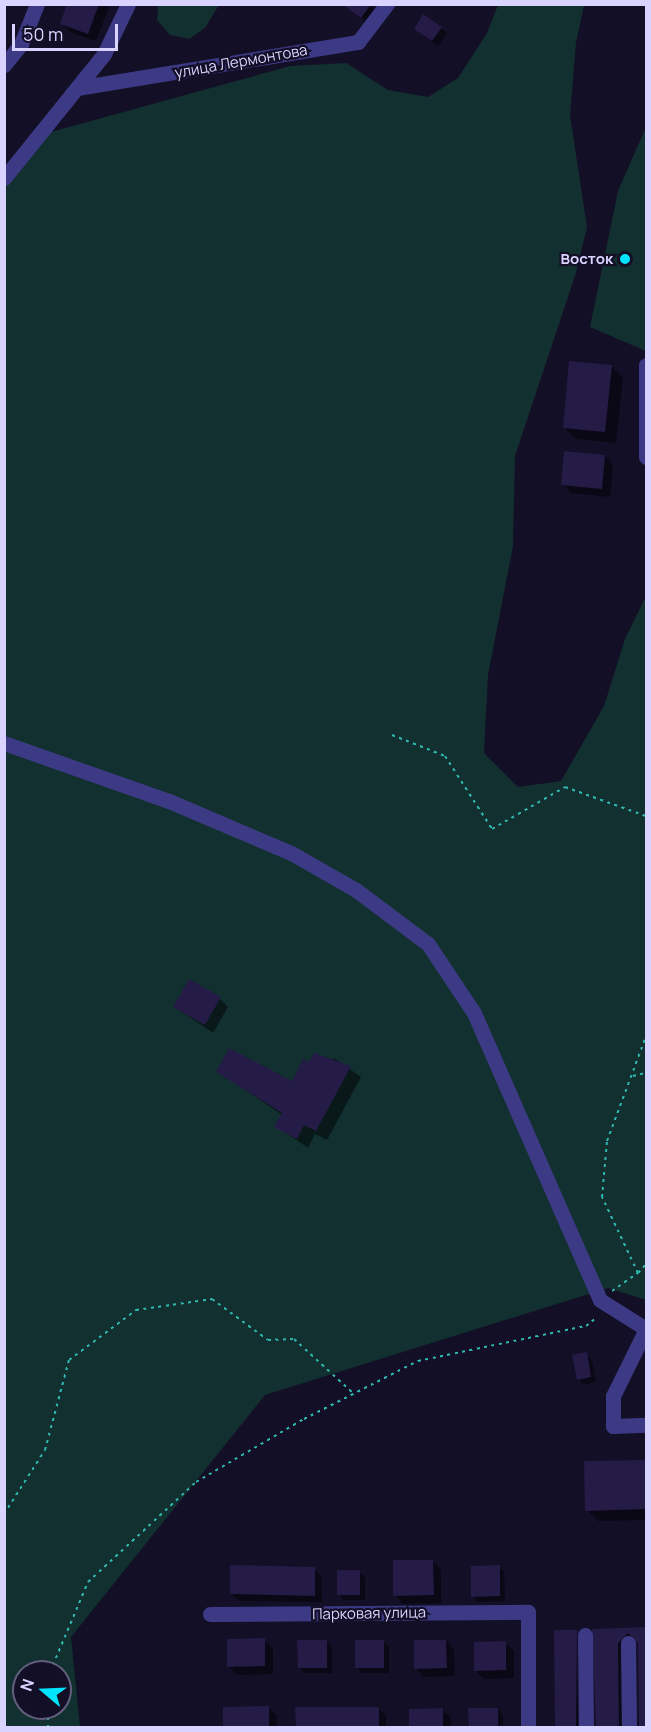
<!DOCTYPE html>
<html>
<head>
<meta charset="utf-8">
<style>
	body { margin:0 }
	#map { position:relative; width:651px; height:1732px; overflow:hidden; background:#130f26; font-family:Manrope,sans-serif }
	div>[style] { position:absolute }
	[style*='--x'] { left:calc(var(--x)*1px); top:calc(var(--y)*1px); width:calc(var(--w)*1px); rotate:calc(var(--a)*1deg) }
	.green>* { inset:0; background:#12302f }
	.shadow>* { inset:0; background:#0007 }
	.building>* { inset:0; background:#241b47 }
	.path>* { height:2px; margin-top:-1px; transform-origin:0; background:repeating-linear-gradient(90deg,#2fb8b0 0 3px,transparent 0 7.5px) }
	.minor>* { height:15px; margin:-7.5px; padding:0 7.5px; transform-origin:7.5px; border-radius:7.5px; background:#3d3a85 }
	.dots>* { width:16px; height:16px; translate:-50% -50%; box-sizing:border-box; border:3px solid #130f26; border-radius:50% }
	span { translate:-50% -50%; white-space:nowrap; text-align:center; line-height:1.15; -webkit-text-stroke:4.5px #130f26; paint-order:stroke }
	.street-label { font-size:15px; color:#d9d4ff }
	.poi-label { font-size:15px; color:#d9d4ff; font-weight:700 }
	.right { translate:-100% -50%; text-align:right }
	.frame { position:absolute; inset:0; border:6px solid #d9d4ff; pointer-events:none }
	.north { position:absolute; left:12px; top:1660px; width:60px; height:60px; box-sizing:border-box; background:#130f26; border:2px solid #625e7d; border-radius:50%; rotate:289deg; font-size:16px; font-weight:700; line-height:24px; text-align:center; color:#d9d4ff }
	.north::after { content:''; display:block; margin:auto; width:21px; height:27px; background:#00e5ff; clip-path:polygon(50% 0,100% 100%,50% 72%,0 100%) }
	.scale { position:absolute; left:12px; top:24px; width:106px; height:27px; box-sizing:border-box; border:3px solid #d9d4ff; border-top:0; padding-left:8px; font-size:18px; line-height:21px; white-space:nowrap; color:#d9d4ff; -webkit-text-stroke:4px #130f26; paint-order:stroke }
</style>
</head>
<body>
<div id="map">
	<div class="green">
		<i style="clip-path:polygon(158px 5px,158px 4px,219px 5px,205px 28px,189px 39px,170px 35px,157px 20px)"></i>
		<i style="clip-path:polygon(evenodd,498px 5px,584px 5px,576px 43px,570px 115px,587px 227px,576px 273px,515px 456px,513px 546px,488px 675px,484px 753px,518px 787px,561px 781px,604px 706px,625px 639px,646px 596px,646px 1300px,608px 1288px,265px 1395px,71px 1637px,80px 1727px,5px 1728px,5px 183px,40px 135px,290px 66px,346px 63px,388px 90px,428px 97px,458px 78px,487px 33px,498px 5px,24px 1672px,60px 1672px,60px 1708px,24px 1708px,24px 1672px)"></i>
		<i style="clip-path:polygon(646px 127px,646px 351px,590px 327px,618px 191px)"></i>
	</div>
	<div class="shadow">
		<i style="clip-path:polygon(68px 4px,109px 7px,96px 41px,70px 32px,61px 23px)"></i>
		<i style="clip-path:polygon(369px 4px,375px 11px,367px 22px,347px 6px)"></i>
		<i style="clip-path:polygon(441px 28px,447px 33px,438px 46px,416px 29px)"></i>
		<i style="clip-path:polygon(611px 366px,623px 378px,616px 443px,576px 439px,564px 428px)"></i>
		<i style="clip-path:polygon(605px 456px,613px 465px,610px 497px,571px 493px,563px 484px)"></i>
		<i style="clip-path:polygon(220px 999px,228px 1007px,213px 1033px,175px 1007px)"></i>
		<i style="clip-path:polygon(334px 1058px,361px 1077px,327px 1140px,315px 1134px,308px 1148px,276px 1126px,282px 1115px,218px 1071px,292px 1083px,310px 1064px,331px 1063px)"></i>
		<i style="clip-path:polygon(586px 1354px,592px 1360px,596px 1382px,584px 1385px,578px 1379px)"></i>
		<i style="clip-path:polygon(646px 1461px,646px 1520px,598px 1521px,587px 1510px,586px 1463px)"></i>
		<i style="clip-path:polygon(433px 1561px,441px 1570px,441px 1603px,403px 1604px,395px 1595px)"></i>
		<i style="clip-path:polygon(499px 1567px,504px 1572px,505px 1601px,478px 1602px,473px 1596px)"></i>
		<i style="clip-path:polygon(314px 1569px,321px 1576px,322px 1602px,239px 1601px,232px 1594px)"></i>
		<i style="clip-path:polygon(359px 1572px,365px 1577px,365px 1600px,344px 1600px,339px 1595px)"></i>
		<i style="clip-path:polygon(646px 1629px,646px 1728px,640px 1728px,639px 1643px,630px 1634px,620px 1646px,621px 1728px,597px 1728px,594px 1630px)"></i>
		<i style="clip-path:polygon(576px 1631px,578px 1728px,557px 1728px)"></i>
		<i style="clip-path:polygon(264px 1640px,273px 1649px,273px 1674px,237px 1675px,229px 1666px)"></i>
		<i style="clip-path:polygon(383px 1641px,389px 1647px,389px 1673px,362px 1673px,357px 1668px)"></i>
		<i style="clip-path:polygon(446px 1641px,454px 1650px,455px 1676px,424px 1677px,416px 1668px)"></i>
		<i style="clip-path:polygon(326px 1642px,332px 1647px,332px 1673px,305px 1673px,299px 1667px)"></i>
		<i style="clip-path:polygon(505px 1643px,514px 1651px,514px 1678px,484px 1679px,475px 1670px)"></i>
		<i style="clip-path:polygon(269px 1708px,277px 1716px,277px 1728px,224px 1728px)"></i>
		<i style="clip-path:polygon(379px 1709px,386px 1716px,386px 1728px,297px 1728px)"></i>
		<i style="clip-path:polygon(498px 1709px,503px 1715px,503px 1728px,470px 1728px)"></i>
		<i style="clip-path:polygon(442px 1710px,451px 1718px,451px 1728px,411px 1728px)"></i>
	</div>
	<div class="building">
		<i style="clip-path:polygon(67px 4px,99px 4px,88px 34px,60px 24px)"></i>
		<i style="clip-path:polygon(342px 4px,371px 4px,361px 18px)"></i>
		<i style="clip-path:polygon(423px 14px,442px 27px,432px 41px,414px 29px)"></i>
		<i style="clip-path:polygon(569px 361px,612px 365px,605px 432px,563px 428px)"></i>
		<i style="clip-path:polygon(564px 451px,605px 455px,602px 489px,561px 485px)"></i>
		<i style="clip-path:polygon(189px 979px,221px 997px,205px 1025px,173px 1007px)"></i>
		<i style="clip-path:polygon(229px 1048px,292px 1081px,303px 1059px,309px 1062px,314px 1053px,351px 1066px,316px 1131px,304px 1125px,297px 1139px,274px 1127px,282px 1113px,216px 1072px)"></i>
		<i style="clip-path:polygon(587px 1352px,591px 1377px,577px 1380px,572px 1355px)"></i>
		<i style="clip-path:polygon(646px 1460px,646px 1509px,585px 1511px,584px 1461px)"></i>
		<i style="clip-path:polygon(393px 1560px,433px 1560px,434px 1595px,393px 1596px)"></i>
		<i style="clip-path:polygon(230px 1565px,315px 1567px,315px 1596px,230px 1594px)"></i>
		<i style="clip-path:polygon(500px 1565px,500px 1596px,471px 1597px,471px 1566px)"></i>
		<i style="clip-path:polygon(337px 1570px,360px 1570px,360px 1595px,337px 1595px)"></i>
		<i style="clip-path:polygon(646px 1627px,646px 1728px,639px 1728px,638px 1643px,628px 1633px,618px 1643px,619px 1728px,596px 1728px,592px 1629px)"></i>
		<i style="clip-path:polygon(554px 1630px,577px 1630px,576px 1728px,555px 1728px)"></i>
		<i style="clip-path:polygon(265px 1638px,265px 1666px,227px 1667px,227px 1639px)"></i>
		<i style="clip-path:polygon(297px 1640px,327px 1640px,327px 1668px,298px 1668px)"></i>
		<i style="clip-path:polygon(355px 1640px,384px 1640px,384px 1668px,355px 1668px)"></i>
		<i style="clip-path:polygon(414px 1640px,446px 1640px,447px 1668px,414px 1669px)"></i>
		<i style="clip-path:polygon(506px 1641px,506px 1670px,474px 1671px,474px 1642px)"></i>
		<i style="clip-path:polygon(269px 1706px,269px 1728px,223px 1728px,223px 1707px)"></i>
		<i style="clip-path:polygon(295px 1707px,379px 1707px,379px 1728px,296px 1728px)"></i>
		<i style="clip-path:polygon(443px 1708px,443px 1728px,409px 1728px,409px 1709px)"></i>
		<i style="clip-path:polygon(468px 1708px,498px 1708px,498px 1728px,469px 1728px)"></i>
	</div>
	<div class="path">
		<i style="--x:392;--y:735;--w:57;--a:21.6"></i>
		<i style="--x:445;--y:756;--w:87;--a:57.2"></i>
		<i style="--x:492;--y:829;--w:84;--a:-29.9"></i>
		<i style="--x:565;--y:787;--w:86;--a:19.7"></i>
		<i style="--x:633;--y:1076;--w:13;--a:-13"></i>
		<i style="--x:638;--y:1273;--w:12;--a:-48"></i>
		<i style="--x:612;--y:1291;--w:32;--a:-35"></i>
		<i style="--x:638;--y:1273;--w:84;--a:-115.3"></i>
		<i style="--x:602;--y:1197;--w:56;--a:-84.9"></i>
		<i style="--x:607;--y:1141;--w:112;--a:-69.6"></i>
		<i style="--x:4;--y:1514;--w:76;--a:-57.4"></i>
		<i style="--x:45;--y:1450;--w:93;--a:-75.1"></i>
		<i style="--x:69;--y:1360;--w:84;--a:-36.7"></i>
		<i style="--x:136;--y:1310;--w:77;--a:-8.2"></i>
		<i style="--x:212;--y:1299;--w:69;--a:36.2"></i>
		<i style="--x:268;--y:1340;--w:26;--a:-2"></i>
		<i style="--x:294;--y:1339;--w:81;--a:42.5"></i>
		<i style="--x:50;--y:1672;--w:98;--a:-67.1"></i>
		<i style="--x:88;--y:1582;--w:147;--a:-42.8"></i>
		<i style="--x:196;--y:1482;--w:125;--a:-30.3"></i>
		<i style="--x:304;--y:1419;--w:128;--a:-27"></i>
		<i style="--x:418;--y:1361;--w:172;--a:-11.8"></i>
		<i style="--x:586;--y:1326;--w:14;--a:-39"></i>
		<i style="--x:48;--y:1728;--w:20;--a:-90"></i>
	</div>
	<div class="minor">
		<i style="--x:4;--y:65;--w:27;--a:-51"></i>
		<i style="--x:21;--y:44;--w:43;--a:-68.2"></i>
		<i style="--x:77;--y:88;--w:285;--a:-9.3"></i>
		<i style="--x:358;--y:42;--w:48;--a:-52.7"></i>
		<i style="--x:4;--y:178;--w:159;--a:-51.1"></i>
		<i style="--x:104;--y:54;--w:55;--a:-64.4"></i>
		<i style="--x:646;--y:365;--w:92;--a:90"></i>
		<i style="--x:4;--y:743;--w:175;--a:19.4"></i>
		<i style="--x:169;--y:801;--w:135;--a:23.1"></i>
		<i style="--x:293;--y:854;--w:73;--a:29.7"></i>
		<i style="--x:356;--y:890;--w:90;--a:36.9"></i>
		<i style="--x:428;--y:944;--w:83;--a:56.3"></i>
		<i style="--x:474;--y:1013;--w:313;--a:66.3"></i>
		<i style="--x:600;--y:1300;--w:54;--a:32.2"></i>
		<i style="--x:646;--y:1329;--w:75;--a:116.2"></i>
		<i style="--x:613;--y:1396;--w:30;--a:90"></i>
		<i style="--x:613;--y:1426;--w:33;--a:-2"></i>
		<i style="--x:210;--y:1614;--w:318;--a:-0.4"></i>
		<i style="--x:528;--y:1612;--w:116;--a:90"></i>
		<i style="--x:585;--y:1635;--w:93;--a:89.4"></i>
		<i style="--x:628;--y:1643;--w:85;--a:89.3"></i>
	</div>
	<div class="dots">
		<i style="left:625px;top:259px;background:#00e5ff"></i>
	</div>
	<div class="street-label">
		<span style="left:241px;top:61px;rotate:-10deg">улица Лермонтова</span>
		<span style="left:369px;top:1613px;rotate:-1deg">Парковая улица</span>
	</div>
	<div class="poi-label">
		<span class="right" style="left:613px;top:259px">Восток</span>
	</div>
	<div class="frame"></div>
	<div class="north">N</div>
	<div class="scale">50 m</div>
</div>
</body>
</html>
